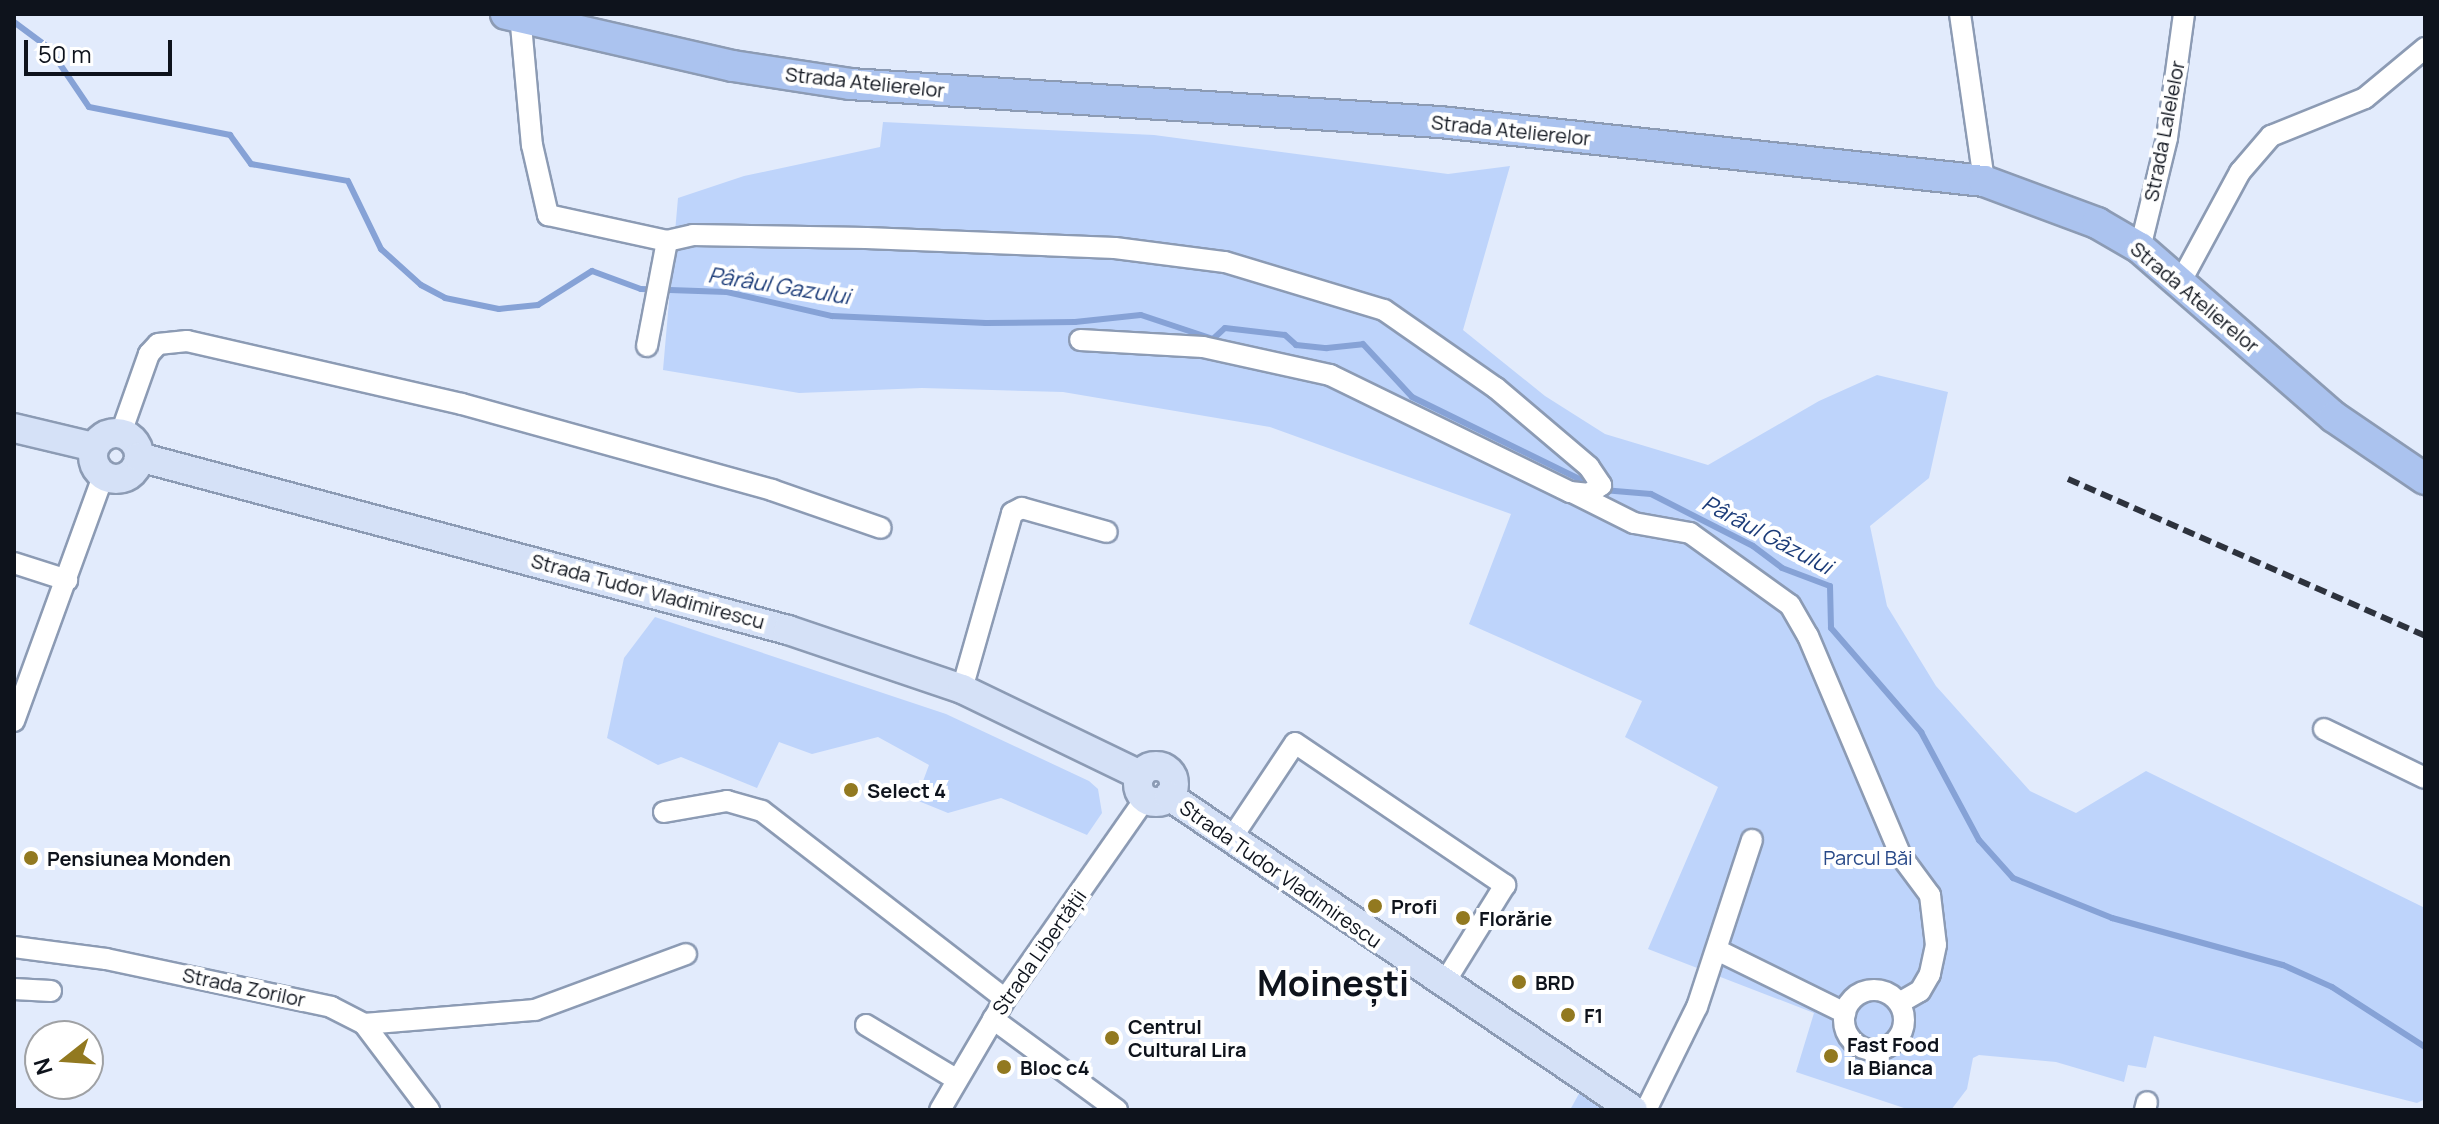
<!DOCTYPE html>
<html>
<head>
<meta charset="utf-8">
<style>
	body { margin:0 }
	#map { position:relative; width:2439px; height:1124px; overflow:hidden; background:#e2ebfc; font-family:Manrope,sans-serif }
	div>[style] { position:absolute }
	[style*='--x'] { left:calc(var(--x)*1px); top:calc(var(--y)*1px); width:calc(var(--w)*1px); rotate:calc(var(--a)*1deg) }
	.green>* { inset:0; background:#bed4fb }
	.stream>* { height:6px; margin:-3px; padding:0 3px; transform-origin:3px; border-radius:3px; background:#86a2d6 }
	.roads { filter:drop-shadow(2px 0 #8c9bb4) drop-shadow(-2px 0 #8c9bb4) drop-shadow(0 2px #8c9bb4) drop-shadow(0 -2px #8c9bb4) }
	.street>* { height:20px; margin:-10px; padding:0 10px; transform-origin:10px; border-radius:10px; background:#fff }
	.street>.ring { margin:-10px; padding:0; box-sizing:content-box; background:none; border:20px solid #fff; border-radius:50% }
	.secondary>* { height:28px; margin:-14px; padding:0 14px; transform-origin:14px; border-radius:14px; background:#d5e1f7 }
	.secondary>.ring { margin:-14px; padding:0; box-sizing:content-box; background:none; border:28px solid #d5e1f7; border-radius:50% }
	.primary>* { height:30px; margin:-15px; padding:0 15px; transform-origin:15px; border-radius:15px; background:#abc3ef }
	.rail>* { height:6px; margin-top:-3px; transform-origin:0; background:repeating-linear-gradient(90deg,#2d323d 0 12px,transparent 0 18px) }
	.dots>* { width:22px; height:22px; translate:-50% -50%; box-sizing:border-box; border:4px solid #fff; border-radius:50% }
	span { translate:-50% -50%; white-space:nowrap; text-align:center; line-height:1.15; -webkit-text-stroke:8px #fff; paint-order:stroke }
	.street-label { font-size:20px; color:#0e131c }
	.poi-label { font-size:20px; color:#0e131c; font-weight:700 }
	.left { translate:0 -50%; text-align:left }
	.park-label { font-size:20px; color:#284988 }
	.water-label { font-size:22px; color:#1b3b78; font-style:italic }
	.town-label { font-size:36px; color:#0e131c; font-weight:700 }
	.frame { position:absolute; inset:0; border:16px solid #0e131c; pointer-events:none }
	.north { position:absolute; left:24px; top:1020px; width:80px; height:80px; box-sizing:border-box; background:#fff; border:2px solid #9fa1a4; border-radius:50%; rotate:253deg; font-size:22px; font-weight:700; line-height:32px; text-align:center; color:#0e131c }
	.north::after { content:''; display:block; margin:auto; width:28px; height:36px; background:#927920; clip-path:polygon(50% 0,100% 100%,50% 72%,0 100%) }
	.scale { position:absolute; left:24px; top:40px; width:148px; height:36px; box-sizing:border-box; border:4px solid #0e131c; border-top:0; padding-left:10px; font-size:24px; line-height:28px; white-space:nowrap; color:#0e131c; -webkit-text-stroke:6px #fff; paint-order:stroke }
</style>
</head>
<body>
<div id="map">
	<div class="green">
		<i style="clip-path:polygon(883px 122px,1154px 135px,1448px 174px,1510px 166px,1463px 330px,1545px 396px,1605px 434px,1708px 465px,1819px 401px,1877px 375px,1948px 392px,1929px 478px,1870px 526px,1887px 606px,1936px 686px,2030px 791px,2076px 813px,2146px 771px,2425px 908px,2425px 1099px,2417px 1103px,2154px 1036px,2146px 1068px,2128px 1065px,2124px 1082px,2056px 1062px,1979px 1055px,1973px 1058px,1967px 1089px,1951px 1110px,1910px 1110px,1796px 1072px,1814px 1013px,1648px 949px,1718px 787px,1625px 737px,1642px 701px,1469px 624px,1511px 514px,1270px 427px,1063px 392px,922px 388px,799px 393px,663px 370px,678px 198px,744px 176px,880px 147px)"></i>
		<i style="clip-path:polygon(655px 617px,946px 714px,1089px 781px,1098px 789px,1102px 813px,1087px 835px,1001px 798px,948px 813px,916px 800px,929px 765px,878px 737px,812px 754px,779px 742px,757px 788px,681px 757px,658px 765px,607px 738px,624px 658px)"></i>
		<i style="clip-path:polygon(1581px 1090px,1616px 1110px,1570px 1110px)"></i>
	</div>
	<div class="stream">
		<i style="--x:14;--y:22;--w:44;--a:36.6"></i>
		<i style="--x:49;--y:48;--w:71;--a:55.9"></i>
		<i style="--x:89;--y:107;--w:144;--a:11.2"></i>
		<i style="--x:230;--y:135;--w:36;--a:54"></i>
		<i style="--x:251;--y:164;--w:98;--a:9.9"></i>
		<i style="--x:348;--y:181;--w:76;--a:64.1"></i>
		<i style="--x:381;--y:249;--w:54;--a:42"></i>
		<i style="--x:421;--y:285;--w:27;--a:28"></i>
		<i style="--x:445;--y:298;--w:55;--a:11.5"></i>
		<i style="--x:499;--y:309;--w:39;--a:-6"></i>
		<i style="--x:538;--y:305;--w:64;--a:-32.2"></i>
		<i style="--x:592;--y:271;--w:52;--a:20.2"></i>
		<i style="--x:641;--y:289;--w:86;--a:2"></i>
		<i style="--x:727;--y:292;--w:108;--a:12.9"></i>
		<i style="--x:832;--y:316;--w:154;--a:2.6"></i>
		<i style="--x:986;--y:323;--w:89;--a:-0.6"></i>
		<i style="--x:1075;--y:322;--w:66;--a:-6.1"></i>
		<i style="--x:1141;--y:315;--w:76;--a:18.4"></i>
		<i style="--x:1213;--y:339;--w:16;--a:-43"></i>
		<i style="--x:1225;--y:328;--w:60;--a:6.7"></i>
		<i style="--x:1285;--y:335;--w:15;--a:42"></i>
		<i style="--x:1296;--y:345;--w:31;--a:6"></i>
		<i style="--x:1327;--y:348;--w:36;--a:-6"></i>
		<i style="--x:1363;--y:344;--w:72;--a:47.2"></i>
		<i style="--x:1412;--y:397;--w:200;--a:26.1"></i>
		<i style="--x:1603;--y:490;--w:48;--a:4.8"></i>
		<i style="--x:1651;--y:494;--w:114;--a:27"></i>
		<i style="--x:1753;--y:546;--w:36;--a:37"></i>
		<i style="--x:1782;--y:568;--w:51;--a:20.6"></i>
		<i style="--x:1830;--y:586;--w:42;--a:88.6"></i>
		<i style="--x:1831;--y:628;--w:138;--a:49.1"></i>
		<i style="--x:1921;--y:732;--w:123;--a:61.8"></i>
		<i style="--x:1979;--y:840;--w:51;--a:48.2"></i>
		<i style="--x:2013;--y:878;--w:107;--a:22"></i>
		<i style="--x:2112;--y:918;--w:177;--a:15.4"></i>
		<i style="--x:2283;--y:965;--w:54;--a:24.2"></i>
		<i style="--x:2332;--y:987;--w:111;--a:32.8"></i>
	</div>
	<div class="roads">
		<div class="street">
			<i style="--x:520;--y:14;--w:132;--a:84.8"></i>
			<i style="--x:532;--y:145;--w:72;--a:77.1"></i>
			<i style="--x:548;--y:215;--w:122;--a:12.3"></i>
			<i style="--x:667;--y:241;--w:27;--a:-13"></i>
			<i style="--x:693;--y:235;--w:173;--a:1"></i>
			<i style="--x:866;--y:238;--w:249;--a:2.3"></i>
			<i style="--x:1115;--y:248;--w:111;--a:7.3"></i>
			<i style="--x:1225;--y:262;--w:166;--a:16.8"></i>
			<i style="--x:1384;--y:310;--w:136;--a:34.9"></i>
			<i style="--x:1496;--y:388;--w:122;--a:40.3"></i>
			<i style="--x:1589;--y:467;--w:22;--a:56"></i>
			<i style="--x:1601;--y:485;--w:15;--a:143"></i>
			<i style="--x:1589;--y:494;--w:19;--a:-174"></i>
			<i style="--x:1570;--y:492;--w:267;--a:-154"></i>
			<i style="--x:1330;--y:375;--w:130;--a:-167.6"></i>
			<i style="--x:1203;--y:347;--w:123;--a:-176.7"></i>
			<i style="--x:1960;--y:14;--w:169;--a:81.8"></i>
			<i style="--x:2140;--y:248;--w:113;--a:-76.2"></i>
			<i style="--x:2167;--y:138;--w:125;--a:-82.2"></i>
			<i style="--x:2181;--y:281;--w:124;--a:-61.6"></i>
			<i style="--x:2240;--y:172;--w:48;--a:-49.3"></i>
			<i style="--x:2271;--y:136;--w:101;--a:-22"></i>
			<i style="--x:2365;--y:98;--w:78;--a:-39.8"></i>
			<i style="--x:647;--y:346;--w:107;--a:-79.2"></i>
			<i style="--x:121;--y:433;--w:84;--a:-70.5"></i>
			<i style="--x:149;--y:354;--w:13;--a:-48"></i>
			<i style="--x:158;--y:344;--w:29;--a:-6"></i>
			<i style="--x:187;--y:341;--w:282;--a:12.9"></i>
			<i style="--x:462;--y:404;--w:322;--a:15.5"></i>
			<i style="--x:772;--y:490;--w:115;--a:19.2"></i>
			<i style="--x:1574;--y:493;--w:67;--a:26.6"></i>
			<i style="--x:1634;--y:523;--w:57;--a:10.1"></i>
			<i style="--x:1690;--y:533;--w:123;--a:35.8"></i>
			<i style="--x:1790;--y:605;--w:36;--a:60"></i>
			<i style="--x:1808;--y:636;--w:239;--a:67.1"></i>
			<i style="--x:1901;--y:856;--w:49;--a:53.4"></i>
			<i style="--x:1930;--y:895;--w:50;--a:83.2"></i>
			<i style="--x:1936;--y:945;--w:30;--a:102"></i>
			<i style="--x:1930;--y:974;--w:20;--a:120"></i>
			<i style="--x:1920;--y:991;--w:24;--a:150"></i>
			<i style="--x:14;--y:563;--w:56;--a:17.8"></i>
			<i style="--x:962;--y:689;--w:183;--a:-74.1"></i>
			<i style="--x:1012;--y:513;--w:11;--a:-27"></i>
			<i style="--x:1022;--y:508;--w:88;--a:15.8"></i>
			<i style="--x:14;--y:721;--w:261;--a:-70"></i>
			<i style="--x:2324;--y:729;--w:112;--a:25.9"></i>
			<i style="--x:664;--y:812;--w:64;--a:-9.9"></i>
			<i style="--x:727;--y:801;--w:36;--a:16"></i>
			<i style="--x:762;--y:811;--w:307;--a:37.7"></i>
			<i style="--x:1231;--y:839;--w:115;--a:-56.3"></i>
			<i style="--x:1295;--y:743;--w:254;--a:34.1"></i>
			<i style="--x:1505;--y:885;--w:118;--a:121.8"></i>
			<i style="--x:14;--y:947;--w:93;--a:7.4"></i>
			<i style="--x:106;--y:959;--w:230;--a:12"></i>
			<i style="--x:331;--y:1007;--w:37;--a:27"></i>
			<i style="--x:364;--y:1024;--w:108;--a:52.9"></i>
			<i style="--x:1717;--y:950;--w:143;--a:26.2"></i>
			<i style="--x:14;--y:989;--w:37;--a:3"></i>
			<i class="ring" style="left:1844px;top:990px;width:40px;height:40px"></i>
			<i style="--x:993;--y:1019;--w:154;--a:36.3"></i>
			<i style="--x:364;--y:1024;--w:172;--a:-4.7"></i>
			<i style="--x:535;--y:1010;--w:161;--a:-20.3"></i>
			<i style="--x:866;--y:1025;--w:105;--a:31"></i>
			<i style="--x:940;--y:1110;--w:129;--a:-59.6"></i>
			<i style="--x:1005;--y:999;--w:246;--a:-55"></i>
			<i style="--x:1646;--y:1110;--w:115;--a:-63.7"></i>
			<i style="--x:1697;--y:1007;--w:176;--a:-71.8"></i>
			<i style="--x:2145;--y:1110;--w:8;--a:-76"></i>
		</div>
		<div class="secondary">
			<i style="--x:14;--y:428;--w:82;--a:13.4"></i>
			<i class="ring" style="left:93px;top:433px;width:18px;height:18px"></i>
			<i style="--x:139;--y:457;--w:672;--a:14.93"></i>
			<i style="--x:788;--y:630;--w:184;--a:18.7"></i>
			<i style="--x:962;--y:689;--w:198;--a:25.8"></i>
			<i class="ring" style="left:1138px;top:766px;width:8px;height:8px"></i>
			<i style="--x:1169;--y:796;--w:560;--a:34.09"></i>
		</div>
		<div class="primary">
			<i style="--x:506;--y:14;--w:233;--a:12.9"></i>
			<i style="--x:733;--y:66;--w:118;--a:8.7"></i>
			<i style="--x:850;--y:84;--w:591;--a:3.69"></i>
			<i style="--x:1440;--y:122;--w:547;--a:6.19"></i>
			<i style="--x:1984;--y:181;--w:121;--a:20.4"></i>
			<i style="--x:2097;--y:223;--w:50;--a:30.2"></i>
			<i style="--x:2140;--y:248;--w:257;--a:41.1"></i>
			<i style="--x:2334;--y:417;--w:110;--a:34.3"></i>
		</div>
	</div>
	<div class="rail">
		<i style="--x:2068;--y:479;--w:390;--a:23.7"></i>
	</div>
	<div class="dots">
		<i style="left:851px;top:790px;background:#927920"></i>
		<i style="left:31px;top:858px;background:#927920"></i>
		<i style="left:1375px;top:906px;background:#927920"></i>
		<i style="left:1463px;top:918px;background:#927920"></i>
		<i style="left:1519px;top:982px;background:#927920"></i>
		<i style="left:1568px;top:1015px;background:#927920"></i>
		<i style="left:1112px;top:1038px;background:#927920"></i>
		<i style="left:1831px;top:1056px;background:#927920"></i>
		<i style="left:1004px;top:1067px;background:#927920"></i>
	</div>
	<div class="street-label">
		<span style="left:865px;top:82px;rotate:6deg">Strada Atelierelor</span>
		<span style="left:1511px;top:130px;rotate:6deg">Strada Atelierelor</span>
		<span style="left:2164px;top:131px;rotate:-79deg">Strada Lalelelor</span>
		<span style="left:2195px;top:297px;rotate:40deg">Strada Atelierelor</span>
		<span style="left:648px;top:591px;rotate:15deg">Strada Tudor Vladimirescu</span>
		<span style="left:1281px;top:874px;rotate:35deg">Strada Tudor Vladimirescu</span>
		<span style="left:1039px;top:952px;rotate:-55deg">Strada Libertății</span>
		<span style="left:244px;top:987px;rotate:12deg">Strada Zorilor</span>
	</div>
	<div class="poi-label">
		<span class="left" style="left:867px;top:790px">Select 4</span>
		<span class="left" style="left:47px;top:858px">Pensiunea Monden</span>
		<span class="left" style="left:1391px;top:906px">Profi</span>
		<span class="left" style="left:1479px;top:918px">Florărie</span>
		<span class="left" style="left:1535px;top:982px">BRD</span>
		<span class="left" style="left:1584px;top:1015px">F1</span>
		<span class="left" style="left:1128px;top:1038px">Centrul<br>Cultural Lira</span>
		<span class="left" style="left:1847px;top:1056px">Fast Food<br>la Bianca</span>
		<span class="left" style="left:1020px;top:1067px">Bloc c4</span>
	</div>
	<div class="park-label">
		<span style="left:1868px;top:857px">Parcul Băi</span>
	</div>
	<div class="water-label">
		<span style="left:779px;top:286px;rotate:9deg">Pârâul Gazului</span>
		<span style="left:1767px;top:535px;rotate:28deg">Pârâul Gâzului</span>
	</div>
	<div class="town-label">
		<span style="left:1333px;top:983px">Moinești</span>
	</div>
	<div class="frame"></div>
	<div class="north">N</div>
	<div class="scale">50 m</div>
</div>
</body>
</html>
